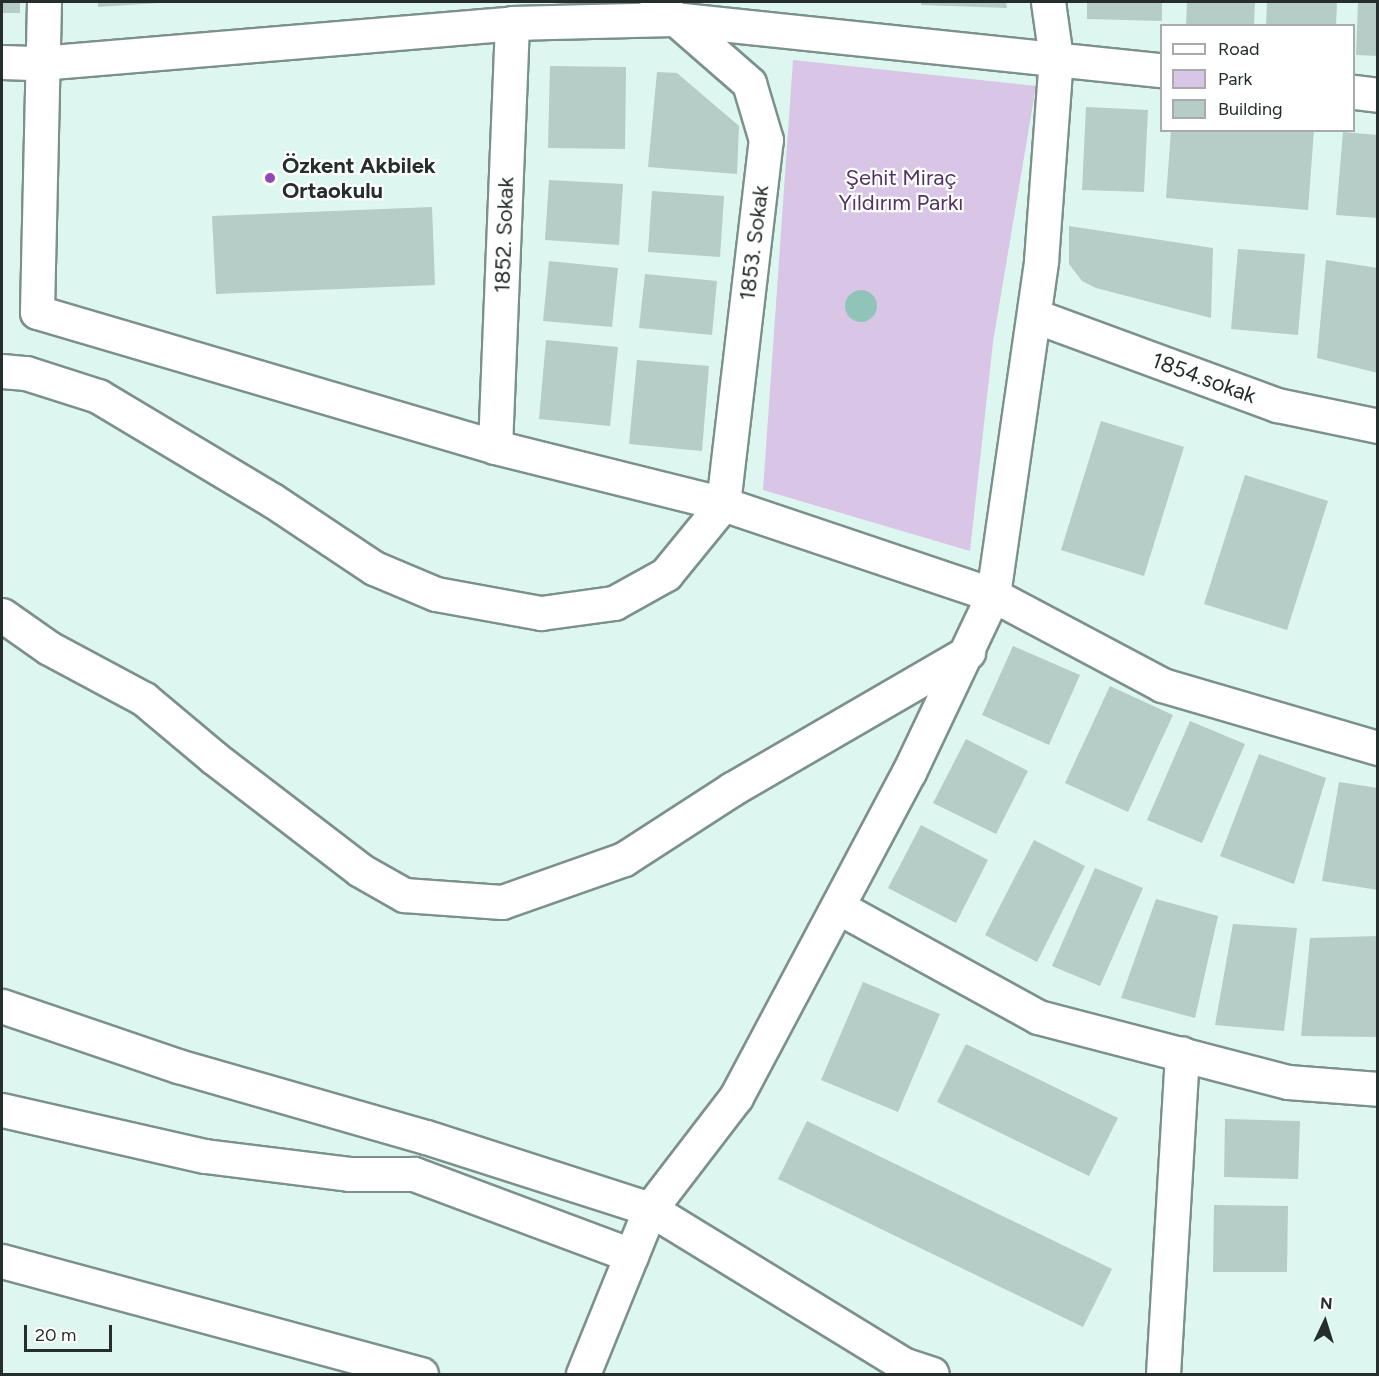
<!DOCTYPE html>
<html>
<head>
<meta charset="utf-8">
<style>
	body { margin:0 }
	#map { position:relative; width:1379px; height:1376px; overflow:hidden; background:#def6f0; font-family:Figtree,sans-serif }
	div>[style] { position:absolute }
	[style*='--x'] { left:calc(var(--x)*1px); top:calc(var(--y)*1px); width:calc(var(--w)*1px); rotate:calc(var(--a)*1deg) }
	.green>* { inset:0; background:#d9c5e5 }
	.water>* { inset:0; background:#90c4b9 }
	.round { border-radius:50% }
	.building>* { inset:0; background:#b5ccc7 }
	.roads { filter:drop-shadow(2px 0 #7c918c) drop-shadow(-2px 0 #7c918c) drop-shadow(0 2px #7c918c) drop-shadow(0 -2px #7c918c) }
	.minor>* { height:33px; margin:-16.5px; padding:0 16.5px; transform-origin:16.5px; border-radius:16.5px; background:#fff }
	.dots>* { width:16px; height:16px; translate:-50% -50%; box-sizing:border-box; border:3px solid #fff; border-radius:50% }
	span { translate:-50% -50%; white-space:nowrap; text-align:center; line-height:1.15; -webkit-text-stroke:4.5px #fff; paint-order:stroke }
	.poi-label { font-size:22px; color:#252e2c; font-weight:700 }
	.left { translate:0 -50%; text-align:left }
	.park-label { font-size:22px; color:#523363 }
	.street-label { font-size:22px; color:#252e2c }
	.frame { position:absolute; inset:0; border:3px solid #252e2c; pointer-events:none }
	.legend { position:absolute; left:1160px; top:24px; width:195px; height:108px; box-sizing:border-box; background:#fff; border:2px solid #a8abab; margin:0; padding:8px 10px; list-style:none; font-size:18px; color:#252e2c }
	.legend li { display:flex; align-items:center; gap:12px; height:30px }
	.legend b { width:30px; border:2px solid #a8abab }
	.north { position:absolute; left:1295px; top:1292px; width:60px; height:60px; -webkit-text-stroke:4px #fff; paint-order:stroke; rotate:4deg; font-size:16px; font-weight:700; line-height:24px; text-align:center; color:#252e2c }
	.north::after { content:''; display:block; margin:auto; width:21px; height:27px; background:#252e2c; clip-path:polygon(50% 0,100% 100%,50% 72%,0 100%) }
	.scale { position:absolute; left:24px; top:1325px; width:88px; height:27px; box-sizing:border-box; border:3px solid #252e2c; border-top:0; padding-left:8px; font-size:18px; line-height:21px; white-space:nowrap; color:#252e2c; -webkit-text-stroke:4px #fff; paint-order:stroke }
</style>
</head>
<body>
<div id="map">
	<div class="green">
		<i style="clip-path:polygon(793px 60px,1036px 86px,993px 342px,970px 551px,763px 490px)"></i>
	</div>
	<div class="water">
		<i class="round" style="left:845px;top:290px;width:32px;height:32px"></i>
	</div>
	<div class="building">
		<i style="clip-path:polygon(2px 2px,20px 2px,20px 13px,2px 13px)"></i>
		<i style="clip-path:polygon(98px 2px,159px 2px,159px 3px,98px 7px)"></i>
		<i style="clip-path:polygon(921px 2px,1006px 2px,1007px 8px,921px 5px)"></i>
		<i style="clip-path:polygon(1087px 2px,1162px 2px,1162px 21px,1087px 19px)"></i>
		<i style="clip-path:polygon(1187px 2px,1255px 2px,1254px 26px,1186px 26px)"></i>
		<i style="clip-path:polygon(1267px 2px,1337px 2px,1336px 26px,1266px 26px)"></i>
		<i style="clip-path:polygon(1358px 2px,1378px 2px,1378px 56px,1356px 55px)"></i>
		<i style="clip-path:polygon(550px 66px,626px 67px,625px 149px,548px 148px)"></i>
		<i style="clip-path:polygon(657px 72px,677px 73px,739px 126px,737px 174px,648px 167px)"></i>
		<i style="clip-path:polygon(1086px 107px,1148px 110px,1144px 192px,1082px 190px)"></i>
		<i style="clip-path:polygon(1171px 130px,1314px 130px,1308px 210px,1166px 198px)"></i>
		<i style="clip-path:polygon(1343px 132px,1378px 135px,1378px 218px,1336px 215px)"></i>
		<i style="clip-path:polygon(549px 180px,623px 184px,619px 245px,545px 240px)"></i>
		<i style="clip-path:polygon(652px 191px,724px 196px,720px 257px,648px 252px)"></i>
		<i style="clip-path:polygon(432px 207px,435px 285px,216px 294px,212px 216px)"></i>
		<i style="clip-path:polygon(1069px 226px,1213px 248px,1211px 318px,1096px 288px,1082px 281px,1069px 264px)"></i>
		<i style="clip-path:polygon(1238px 249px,1305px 254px,1298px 335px,1231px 329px)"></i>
		<i style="clip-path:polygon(1326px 260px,1378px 268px,1378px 373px,1317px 358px)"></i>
		<i style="clip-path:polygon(549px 261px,618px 268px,612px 327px,543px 321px)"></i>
		<i style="clip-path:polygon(645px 274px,717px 281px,712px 335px,639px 328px)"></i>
		<i style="clip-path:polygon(546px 340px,618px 347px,610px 426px,539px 419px)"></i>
		<i style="clip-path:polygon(637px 360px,709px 366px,702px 451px,629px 444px)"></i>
		<i style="clip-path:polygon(1101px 421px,1184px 447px,1144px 576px,1061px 550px)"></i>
		<i style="clip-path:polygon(1245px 475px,1328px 501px,1287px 630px,1204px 604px)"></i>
		<i style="clip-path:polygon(1013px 646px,1080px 675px,1049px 745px,982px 715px)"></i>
		<i style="clip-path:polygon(1110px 686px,1173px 715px,1128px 812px,1065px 783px)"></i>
		<i style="clip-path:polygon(1190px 721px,1245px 744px,1202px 843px,1147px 820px)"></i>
		<i style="clip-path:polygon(966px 739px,1028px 771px,996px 834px,933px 803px)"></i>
		<i style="clip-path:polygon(1259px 754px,1326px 778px,1294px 884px,1220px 856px)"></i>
		<i style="clip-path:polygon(1339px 782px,1378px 788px,1378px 890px,1322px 881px)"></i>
		<i style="clip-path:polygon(921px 825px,988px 860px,956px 923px,888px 888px)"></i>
		<i style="clip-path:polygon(1034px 840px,1085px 866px,1037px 962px,985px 935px)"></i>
		<i style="clip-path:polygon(1095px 868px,1143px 888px,1100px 986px,1052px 966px)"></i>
		<i style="clip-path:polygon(1156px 899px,1218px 916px,1195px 1018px,1121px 998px)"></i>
		<i style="clip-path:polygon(1233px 924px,1297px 928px,1284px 1031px,1215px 1025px)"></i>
		<i style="clip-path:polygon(1378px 936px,1378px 1037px,1301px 1036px,1310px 938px)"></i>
		<i style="clip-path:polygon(863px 982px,940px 1014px,898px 1112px,821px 1080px)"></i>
		<i style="clip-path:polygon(966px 1044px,1118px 1118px,1089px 1176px,937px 1102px)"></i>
		<i style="clip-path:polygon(1225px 1119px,1300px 1121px,1298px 1179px,1224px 1177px)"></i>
		<i style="clip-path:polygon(807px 1121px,1112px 1269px,1083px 1327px,778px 1179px)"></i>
		<i style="clip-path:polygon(1214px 1205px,1288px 1206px,1287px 1272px,1213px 1272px)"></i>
	</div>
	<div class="roads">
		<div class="minor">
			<i style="--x:44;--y:2;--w:310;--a:91.3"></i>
			<i style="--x:37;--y:312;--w:477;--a:16.4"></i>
			<i style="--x:495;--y:447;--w:235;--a:14"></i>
			<i style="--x:723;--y:504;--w:285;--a:18.6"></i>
			<i style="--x:993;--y:595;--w:191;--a:28"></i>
			<i style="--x:1162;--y:685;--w:225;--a:16.3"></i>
			<i style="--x:2;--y:62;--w:38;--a:2"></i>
			<i style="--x:40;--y:63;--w:474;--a:-4.8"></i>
			<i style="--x:512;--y:23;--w:161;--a:-1.4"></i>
			<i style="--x:673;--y:19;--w:492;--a:6"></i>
			<i style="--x:1354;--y:92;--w:24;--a:7"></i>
			<i style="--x:1035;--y:316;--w:258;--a:20.2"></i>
			<i style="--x:1277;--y:405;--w:103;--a:11.7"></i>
			<i style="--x:2;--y:371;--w:24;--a:5"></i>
			<i style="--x:26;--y:373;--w:76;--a:17.7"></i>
			<i style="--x:98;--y:396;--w:203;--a:30.9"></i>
			<i style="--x:272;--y:500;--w:123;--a:33.7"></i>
			<i style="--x:374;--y:568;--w:67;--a:22.8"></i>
			<i style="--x:436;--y:594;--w:107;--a:10.3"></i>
			<i style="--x:541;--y:613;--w:74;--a:-7.8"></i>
			<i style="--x:614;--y:603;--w:60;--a:-29.1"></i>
			<i style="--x:666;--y:574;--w:90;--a:-50.8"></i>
			<i style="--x:723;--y:504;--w:367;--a:-83.3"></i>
			<i style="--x:766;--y:140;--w:59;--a:-106.6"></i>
			<i style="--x:749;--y:83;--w:123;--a:-138.9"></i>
			<i style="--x:495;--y:447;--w:424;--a:-87.7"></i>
			<i style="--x:2;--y:615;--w:57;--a:35.1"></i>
			<i style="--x:49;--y:648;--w:108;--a:28.2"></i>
			<i style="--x:144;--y:699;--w:90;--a:40"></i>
			<i style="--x:213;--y:757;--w:185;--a:37.5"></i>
			<i style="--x:360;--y:870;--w:51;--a:29.6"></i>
			<i style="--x:404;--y:895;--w:98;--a:4.1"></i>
			<i style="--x:502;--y:902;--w:129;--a:-19.4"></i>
			<i style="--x:624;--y:859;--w:129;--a:-32.9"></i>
			<i style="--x:732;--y:789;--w:273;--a:-30.1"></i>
			<i style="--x:838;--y:907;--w:228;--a:28.8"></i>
			<i style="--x:1038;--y:1017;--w:258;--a:14.6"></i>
			<i style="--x:1288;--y:1082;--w:90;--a:4.4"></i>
			<i style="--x:2;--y:1006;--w:186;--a:18.8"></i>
			<i style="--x:178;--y:1066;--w:258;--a:16"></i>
			<i style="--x:426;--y:1137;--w:235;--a:17.8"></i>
			<i style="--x:650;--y:1209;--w:299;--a:31.5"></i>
			<i style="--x:905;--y:1365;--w:28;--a:18"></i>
			<i style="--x:2;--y:1110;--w:208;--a:12.8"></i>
			<i style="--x:205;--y:1156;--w:145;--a:7.1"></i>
			<i style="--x:349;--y:1174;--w:65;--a:0"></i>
			<i style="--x:414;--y:1174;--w:232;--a:20.5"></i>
			<i style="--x:2;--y:1261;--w:434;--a:15.1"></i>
			<i style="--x:583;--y:1374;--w:178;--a:-67.9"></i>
			<i style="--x:650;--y:1209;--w:141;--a:-52.5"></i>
			<i style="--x:736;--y:1097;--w:368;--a:-62"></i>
			<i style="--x:909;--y:772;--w:196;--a:-64.6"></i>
			<i style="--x:993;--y:595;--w:337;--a:-81.8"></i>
			<i style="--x:1041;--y:261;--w:204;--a:-85.8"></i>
			<i style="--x:1056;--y:58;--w:57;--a:-98.1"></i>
			<i style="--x:1163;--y:1374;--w:321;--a:-86.6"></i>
		</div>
	</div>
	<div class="dots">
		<i style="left:270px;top:178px;background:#9346b7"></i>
	</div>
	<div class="poi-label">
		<span class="left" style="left:282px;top:178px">Özkent Akbilek<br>Ortaokulu</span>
	</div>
	<div class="park-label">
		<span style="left:901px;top:190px">Şehit Miraç<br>Yıldırım Parkı</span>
	</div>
	<div class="street-label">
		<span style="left:504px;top:235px;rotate:-88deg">1852. Sokak</span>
		<span style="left:754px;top:243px;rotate:-83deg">1853. Sokak</span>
		<span style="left:1204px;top:378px;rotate:20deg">1854.sokak</span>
	</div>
	<div class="frame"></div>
	<ul class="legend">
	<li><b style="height:8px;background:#fff"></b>Road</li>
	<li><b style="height:16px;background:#d9c5e5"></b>Park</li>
	<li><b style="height:16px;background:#b5ccc7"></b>Building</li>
	</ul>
	<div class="north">N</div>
	<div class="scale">20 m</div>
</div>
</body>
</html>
